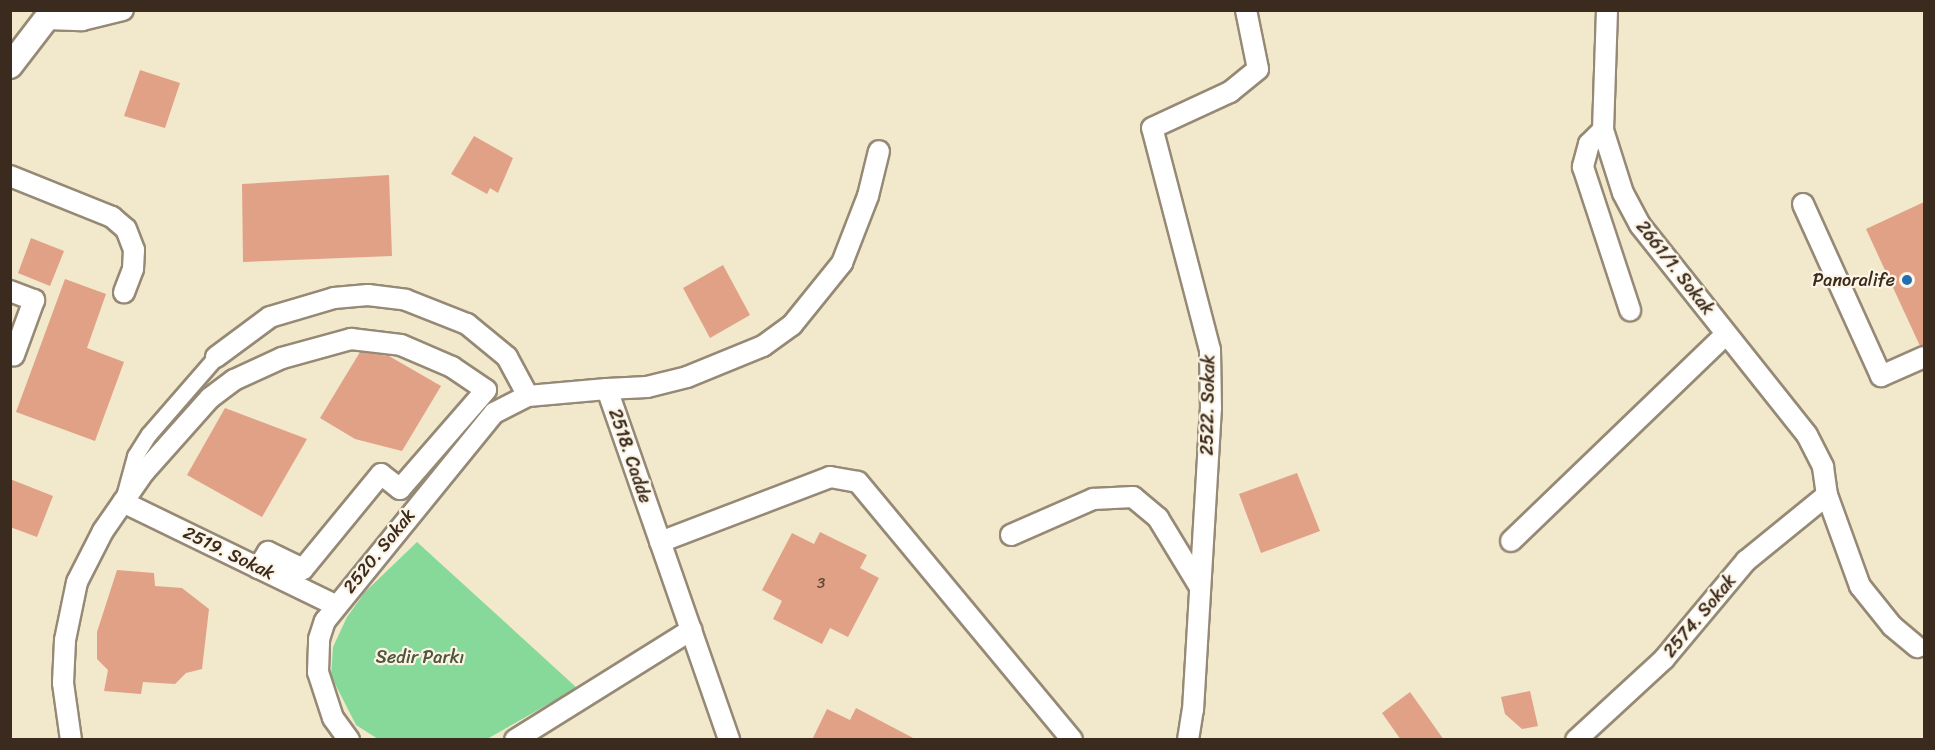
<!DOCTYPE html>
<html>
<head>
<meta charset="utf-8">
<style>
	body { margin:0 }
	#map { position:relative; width:1935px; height:750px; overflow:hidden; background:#f2e8cc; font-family:Sriracha,sans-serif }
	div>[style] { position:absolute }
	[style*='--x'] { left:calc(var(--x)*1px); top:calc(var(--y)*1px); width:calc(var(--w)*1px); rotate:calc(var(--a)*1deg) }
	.green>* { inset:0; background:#87d99a }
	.building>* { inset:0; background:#e1a187 }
	.roads { filter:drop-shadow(2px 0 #968975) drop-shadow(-2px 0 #968975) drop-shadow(0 2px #968975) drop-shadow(0 -2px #968975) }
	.pedestrian>* { height:15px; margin:-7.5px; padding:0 7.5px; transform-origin:7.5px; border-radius:7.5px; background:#fff }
	.minor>* { height:20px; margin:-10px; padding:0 10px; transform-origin:10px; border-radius:10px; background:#fff }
	.tertiary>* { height:24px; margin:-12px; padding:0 12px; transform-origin:12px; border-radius:12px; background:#fff }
	.dots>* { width:16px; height:16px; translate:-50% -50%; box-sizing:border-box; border:3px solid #fcf5e5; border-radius:50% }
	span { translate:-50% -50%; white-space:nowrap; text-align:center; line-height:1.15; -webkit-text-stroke:4.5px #fcf5e5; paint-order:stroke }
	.number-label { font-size:15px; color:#644838 }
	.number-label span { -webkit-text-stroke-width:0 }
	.street-label { font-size:18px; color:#3b2a1e }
	.poi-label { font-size:18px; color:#3b2a1e }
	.right { translate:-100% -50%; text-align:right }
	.park-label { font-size:18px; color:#4e563d }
	.frame { position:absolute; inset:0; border:12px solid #3b2a1e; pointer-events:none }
</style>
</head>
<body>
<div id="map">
	<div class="green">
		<i style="clip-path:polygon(417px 542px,577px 688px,487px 739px,378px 739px,356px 725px,331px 676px,333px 647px,347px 617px,365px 592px)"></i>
	</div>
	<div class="building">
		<i style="clip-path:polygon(140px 70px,180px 83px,165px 128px,124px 116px)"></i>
		<i style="clip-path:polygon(474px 136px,513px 158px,498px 193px,490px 188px,487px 194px,451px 174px)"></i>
		<i style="clip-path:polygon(389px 175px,392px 256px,243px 262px,242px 184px)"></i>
		<i style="clip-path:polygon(1924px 202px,1924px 345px,1920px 346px,1866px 229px)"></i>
		<i style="clip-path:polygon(31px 238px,64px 251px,50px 286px,18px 273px)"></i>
		<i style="clip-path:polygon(723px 265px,750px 315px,710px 338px,683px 288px)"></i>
		<i style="clip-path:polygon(65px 279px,106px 294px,87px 348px,124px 362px,95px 441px,16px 412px)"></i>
		<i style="clip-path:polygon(360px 352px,389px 356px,441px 386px,402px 451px,355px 439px,320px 418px)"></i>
		<i style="clip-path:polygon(225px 408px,307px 439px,262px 517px,187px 475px)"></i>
		<i style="clip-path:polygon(1297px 473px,1320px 531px,1261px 553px,1239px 494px)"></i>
		<i style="clip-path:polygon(10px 479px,53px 496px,37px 537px,10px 527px)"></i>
		<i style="clip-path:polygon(820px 532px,867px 555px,860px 568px,879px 578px,848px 637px,830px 628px,822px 644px,773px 619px,782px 601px,762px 590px,792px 533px,814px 544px)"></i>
		<i style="clip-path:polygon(117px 570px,154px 573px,155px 586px,182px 588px,209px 609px,202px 669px,186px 673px,175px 684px,143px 682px,141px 694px,104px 691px,108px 670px,97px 659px,97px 632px)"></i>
		<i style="clip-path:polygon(1530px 691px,1538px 726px,1522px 729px,1505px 714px,1501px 697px)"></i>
		<i style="clip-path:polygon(1410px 692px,1444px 740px,1401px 740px,1382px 713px)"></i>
		<i style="clip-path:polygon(856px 708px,917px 740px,812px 740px,827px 709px,850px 720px)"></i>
	</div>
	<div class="roads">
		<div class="pedestrian">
			<i style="--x:123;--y:500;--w:46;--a:-74.7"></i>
			<i style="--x:135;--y:456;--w:26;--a:-58"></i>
			<i style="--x:149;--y:434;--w:102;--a:-49"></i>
		</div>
		<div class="minor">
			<i style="--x:1607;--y:10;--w:120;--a:91.9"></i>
			<i style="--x:1603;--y:130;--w:66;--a:72.4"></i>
			<i style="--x:1623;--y:193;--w:36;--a:62"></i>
			<i style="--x:1640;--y:225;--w:268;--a:51.5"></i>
			<i style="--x:1807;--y:435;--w:36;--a:63"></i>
			<i style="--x:1823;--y:467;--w:28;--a:82"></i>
			<i style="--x:1827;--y:495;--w:97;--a:70.1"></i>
			<i style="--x:1860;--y:586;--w:51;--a:51.3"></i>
			<i style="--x:1892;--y:626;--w:33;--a:40"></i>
			<i style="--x:47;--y:19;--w:35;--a:2"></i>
			<i style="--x:82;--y:20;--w:42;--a:-13.7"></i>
			<i style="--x:1603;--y:130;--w:20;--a:135"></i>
			<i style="--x:1589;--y:144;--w:24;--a:105"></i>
			<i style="--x:1583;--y:167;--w:151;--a:71.8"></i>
			<i style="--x:10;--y:176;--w:110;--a:21.9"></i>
			<i style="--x:112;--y:217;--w:18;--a:41"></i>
			<i style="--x:126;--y:229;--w:22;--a:69"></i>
			<i style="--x:134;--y:250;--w:19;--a:93"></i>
			<i style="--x:133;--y:269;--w:25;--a:111"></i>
			<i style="--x:1803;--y:204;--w:189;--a:65.6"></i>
			<i style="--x:1881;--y:376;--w:47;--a:-23.8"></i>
			<i style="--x:10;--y:291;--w:26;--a:21"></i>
			<i style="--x:34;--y:300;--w:59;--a:110"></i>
			<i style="--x:216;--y:357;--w:67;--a:-36.5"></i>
			<i style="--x:270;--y:317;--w:67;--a:-16.5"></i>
			<i style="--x:334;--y:298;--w:34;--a:-5"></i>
			<i style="--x:368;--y:295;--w:38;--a:7"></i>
			<i style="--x:406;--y:300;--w:66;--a:21.5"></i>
			<i style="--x:467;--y:324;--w:52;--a:39.5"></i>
			<i style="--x:507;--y:357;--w:44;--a:61.7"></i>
			<i style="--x:528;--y:396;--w:79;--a:-5.1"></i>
			<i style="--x:607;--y:389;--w:372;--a:70.8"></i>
			<i style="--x:607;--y:389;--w:40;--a:-2.9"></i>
			<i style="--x:647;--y:387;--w:41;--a:-14"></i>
			<i style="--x:687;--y:377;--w:82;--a:-22.2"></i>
			<i style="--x:763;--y:346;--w:36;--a:-36"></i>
			<i style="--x:792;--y:325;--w:80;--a:-51.1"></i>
			<i style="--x:842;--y:263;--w:72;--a:-68.8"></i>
			<i style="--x:868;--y:196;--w:46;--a:-76.3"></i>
			<i style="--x:123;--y:502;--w:236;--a:25.9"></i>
			<i style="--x:1011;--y:535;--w:90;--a:-23.7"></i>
			<i style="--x:1093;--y:499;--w:40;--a:-2.9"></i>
			<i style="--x:1133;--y:497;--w:33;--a:40"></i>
			<i style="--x:1158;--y:518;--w:81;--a:58.7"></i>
			<i style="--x:1511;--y:541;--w:298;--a:-43.9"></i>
			<i style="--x:660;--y:542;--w:182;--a:-20.9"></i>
			<i style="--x:830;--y:477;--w:28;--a:10"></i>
			<i style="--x:858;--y:482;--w:335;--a:50.3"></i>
			<i style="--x:71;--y:740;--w:58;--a:-98"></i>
			<i style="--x:63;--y:683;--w:43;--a:-87.3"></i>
			<i style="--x:65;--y:640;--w:59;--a:-78.3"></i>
			<i style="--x:77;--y:582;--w:57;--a:-63"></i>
			<i style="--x:103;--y:531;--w:72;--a:-55.2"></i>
			<i style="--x:144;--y:472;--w:99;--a:-48.3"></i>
			<i style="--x:210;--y:398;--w:30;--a:-37"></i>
			<i style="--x:234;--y:380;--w:53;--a:-24.6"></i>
			<i style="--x:282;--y:358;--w:72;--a:-15.4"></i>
			<i style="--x:351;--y:339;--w:50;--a:6.8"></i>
			<i style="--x:401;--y:345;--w:56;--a:23.3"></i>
			<i style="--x:452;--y:367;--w:41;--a:34.1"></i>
			<i style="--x:486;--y:390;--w:131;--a:131"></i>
			<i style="--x:400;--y:489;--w:24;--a:-142"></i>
			<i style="--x:381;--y:474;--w:123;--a:129.4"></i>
			<i style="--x:303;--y:569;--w:39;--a:-154"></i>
			<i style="--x:268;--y:552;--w:19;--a:122"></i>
			<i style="--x:349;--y:740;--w:27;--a:-126"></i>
			<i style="--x:333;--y:718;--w:48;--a:-108.1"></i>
			<i style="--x:318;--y:672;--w:33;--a:-88"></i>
			<i style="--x:319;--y:639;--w:19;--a:-72"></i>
			<i style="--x:325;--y:621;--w:268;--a:-50.9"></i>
			<i style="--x:494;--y:413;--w:38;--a:-27"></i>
			<i style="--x:515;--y:740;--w:208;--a:-32"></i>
			<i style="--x:1188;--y:740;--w:30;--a:-81"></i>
			<i style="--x:1193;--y:710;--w:303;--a:-86.6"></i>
			<i style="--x:1211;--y:408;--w:58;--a:-91"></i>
			<i style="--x:1210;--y:350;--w:229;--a:-104.6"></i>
			<i style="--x:1152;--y:128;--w:86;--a:-24.8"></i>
			<i style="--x:1230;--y:92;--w:36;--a:-39"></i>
			<i style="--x:1258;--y:69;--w:60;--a:-101.5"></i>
			<i style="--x:1576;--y:740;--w:120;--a:-42.6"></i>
			<i style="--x:1664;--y:659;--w:128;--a:-50.1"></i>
			<i style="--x:1746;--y:561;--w:104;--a:-39.2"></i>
		</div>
		<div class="tertiary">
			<i style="--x:10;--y:66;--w:71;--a:-52.5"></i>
		</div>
	</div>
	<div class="dots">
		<i style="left:1907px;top:280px;background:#1f6fb2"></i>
	</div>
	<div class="number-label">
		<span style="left:821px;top:584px">3</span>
	</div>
	<div class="street-label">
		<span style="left:1675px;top:268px;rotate:52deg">2661/1. Sokak</span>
		<span style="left:1208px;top:405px;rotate:-89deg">2522. Sokak</span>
		<span style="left:630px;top:456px;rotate:71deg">2518. Cadde</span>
		<span style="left:379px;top:551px;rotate:-51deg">2520. Sokak</span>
		<span style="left:229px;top:553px;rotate:26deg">2519. Sokak</span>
		<span style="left:1700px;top:616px;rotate:-50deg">2574. Sokak</span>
	</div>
	<div class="poi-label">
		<span class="right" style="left:1895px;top:280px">Panoralife</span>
	</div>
	<div class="park-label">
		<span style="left:420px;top:657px">Sedir Parkı</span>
	</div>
	<div class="frame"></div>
</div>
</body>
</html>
